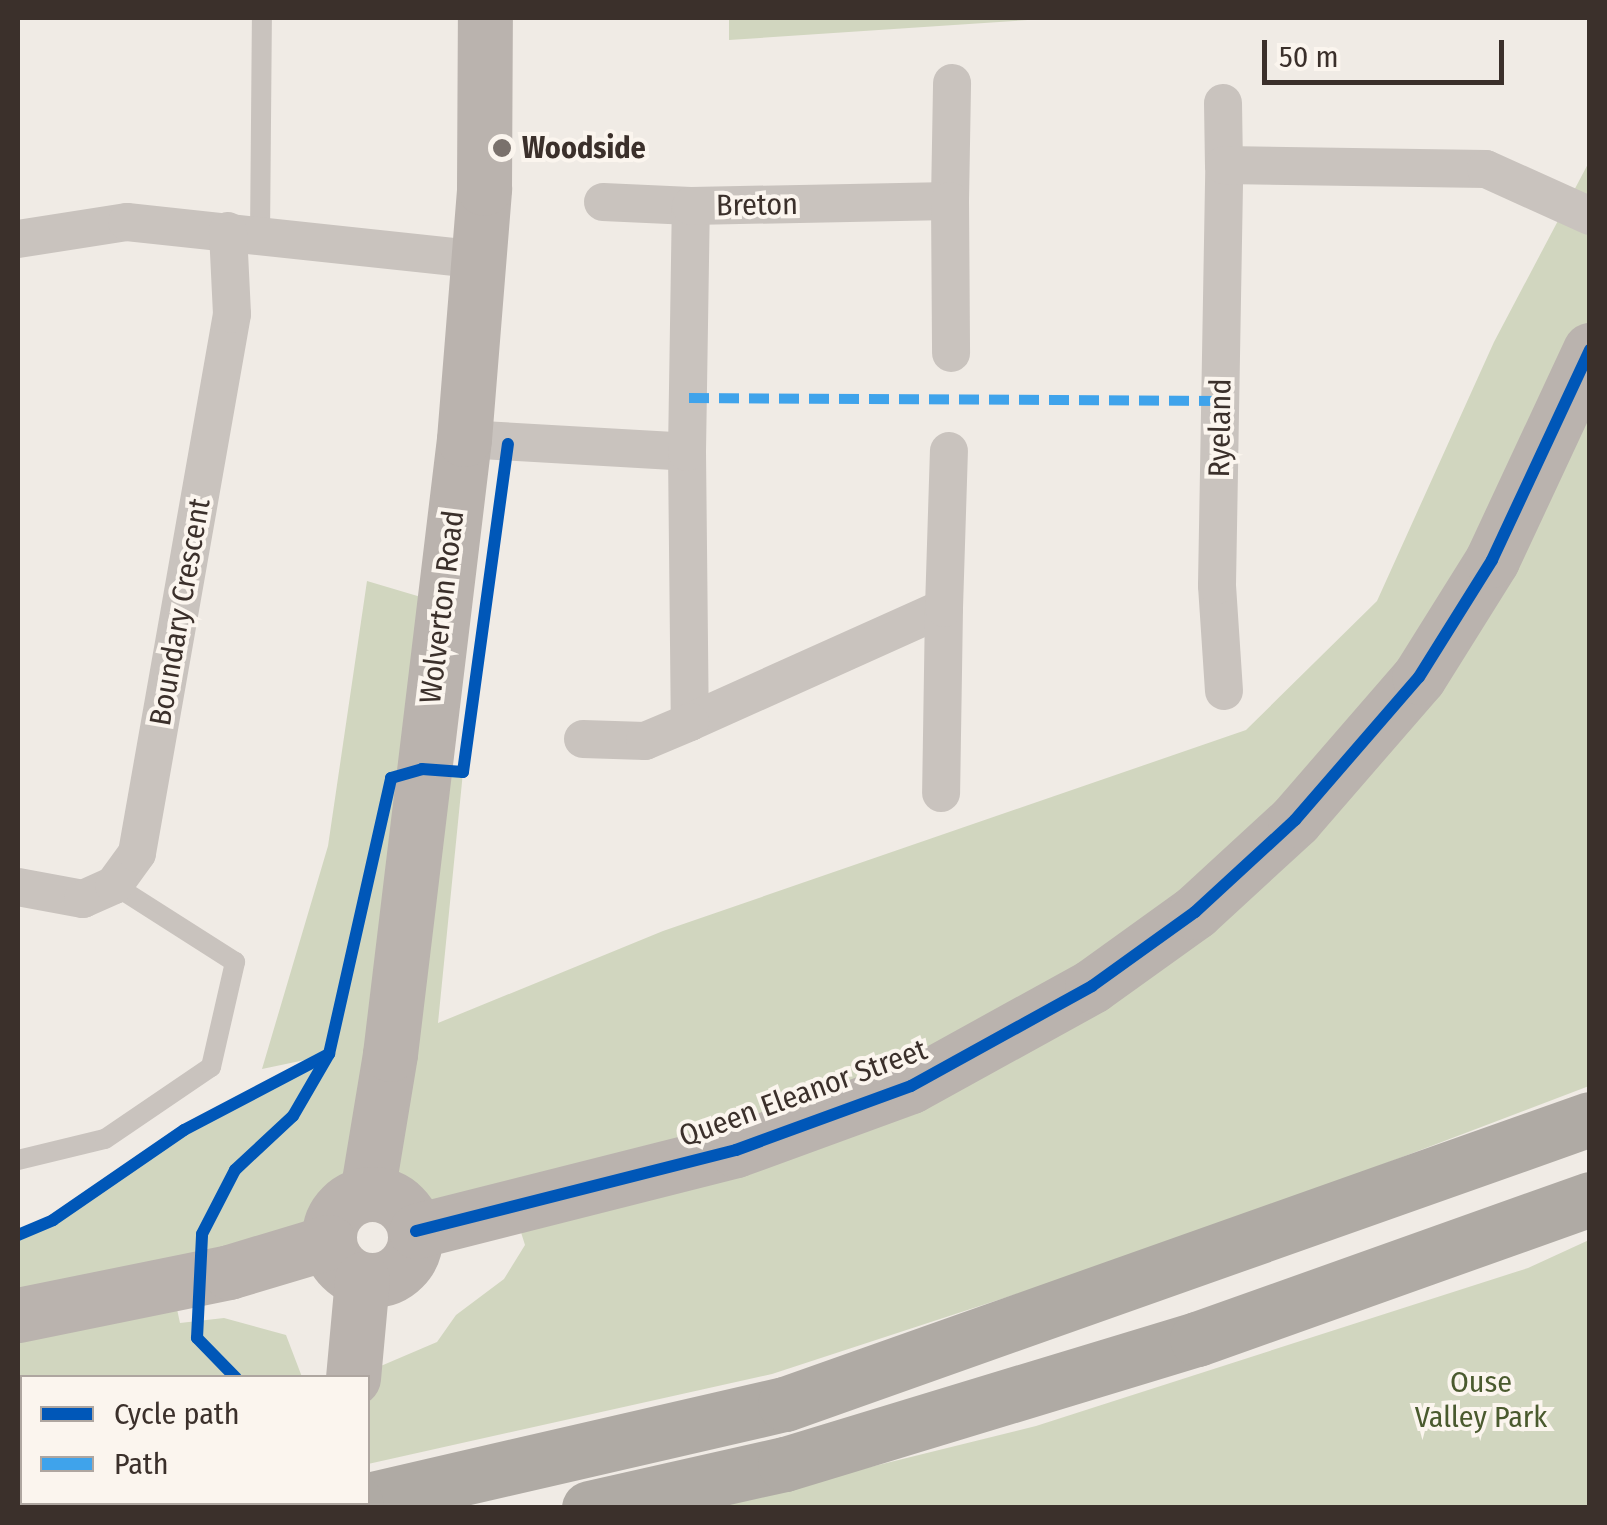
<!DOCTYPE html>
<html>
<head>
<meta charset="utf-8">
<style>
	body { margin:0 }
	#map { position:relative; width:1607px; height:1525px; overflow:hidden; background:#f0ebe5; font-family:"Fira Sans Condensed",sans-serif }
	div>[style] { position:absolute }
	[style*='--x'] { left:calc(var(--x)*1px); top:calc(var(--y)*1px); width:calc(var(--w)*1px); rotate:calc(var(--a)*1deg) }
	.green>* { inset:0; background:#d1d6bf }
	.lane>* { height:20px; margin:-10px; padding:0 10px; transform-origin:10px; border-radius:10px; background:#c9c3be }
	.street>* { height:38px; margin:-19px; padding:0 19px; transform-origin:19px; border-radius:19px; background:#c9c3be }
	.secondary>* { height:55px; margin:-27.5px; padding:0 27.5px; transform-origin:27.5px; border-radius:27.5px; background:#bab3ae }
	.secondary>.ring { margin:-27.5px; padding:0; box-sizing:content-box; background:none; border:55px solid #bab3ae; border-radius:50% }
	.highway>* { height:55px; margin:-27.5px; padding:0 27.5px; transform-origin:27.5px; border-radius:27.5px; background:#afaaa4 }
	.highway-bridge>* { height:55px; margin:-27.5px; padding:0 27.5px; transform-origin:27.5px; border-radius:27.5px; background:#afaaa4 }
	.quiet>* { height:10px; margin-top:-5px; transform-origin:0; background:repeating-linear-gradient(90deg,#3fa3eb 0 20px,transparent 0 30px) }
	.cycleway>* { height:12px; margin:-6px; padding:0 6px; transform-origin:6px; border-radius:6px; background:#0057b8 }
	.dots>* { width:28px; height:28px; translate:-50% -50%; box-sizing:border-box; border:5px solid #fbf5ee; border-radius:50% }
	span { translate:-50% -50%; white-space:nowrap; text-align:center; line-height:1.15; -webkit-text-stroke:8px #fbf5ee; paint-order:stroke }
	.poi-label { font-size:30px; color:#3b302b; font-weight:700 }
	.left { translate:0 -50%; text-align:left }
	.street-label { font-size:30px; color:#3b302b }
	.park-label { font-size:30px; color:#4a5a2e }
	.frame { position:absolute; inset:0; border:20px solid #3b302b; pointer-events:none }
	.legend { position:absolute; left:20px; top:1375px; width:350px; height:130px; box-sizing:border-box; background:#fbf5ee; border:2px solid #aea6a0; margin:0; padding:12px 18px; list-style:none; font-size:30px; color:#3b302b }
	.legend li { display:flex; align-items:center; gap:20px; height:50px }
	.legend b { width:50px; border:2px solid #aea6a0 }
	.scale { position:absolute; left:1262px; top:40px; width:242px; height:45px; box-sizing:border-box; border:5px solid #3b302b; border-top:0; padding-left:12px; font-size:30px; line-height:35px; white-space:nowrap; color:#3b302b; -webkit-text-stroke:8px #fbf5ee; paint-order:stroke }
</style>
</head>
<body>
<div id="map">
	<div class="green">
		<i style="clip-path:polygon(729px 18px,1059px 18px,729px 40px)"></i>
		<i style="clip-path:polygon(1589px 162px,1589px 1086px,1194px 1236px,772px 1374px,368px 1464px,368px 1378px,355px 1377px,437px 1342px,456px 1315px,504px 1279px,525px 1245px,513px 1207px,410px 1214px,383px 1194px,345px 1202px,329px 1233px,18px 1315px,18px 1235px,53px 1220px,184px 1130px,324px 1056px,262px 1069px,328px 846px,367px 581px,431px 600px,422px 769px,463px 772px,438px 1023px,663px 931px,1246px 730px,1377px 601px,1494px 342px)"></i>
		<i style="clip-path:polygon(1589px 1240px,1589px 1507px,704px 1508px,1036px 1426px,1528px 1268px)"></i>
		<i style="clip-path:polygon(177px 1309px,180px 1323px,224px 1318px,286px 1335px,302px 1377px,22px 1378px,22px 1502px,309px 1503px,308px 1507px,18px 1508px,18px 1335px)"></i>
	</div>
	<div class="lane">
		<i style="--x:260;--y:236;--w:218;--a:-89.5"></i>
		<i style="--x:18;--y:1160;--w:89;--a:-13.6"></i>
		<i style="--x:105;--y:1139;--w:128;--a:-34.2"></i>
		<i style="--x:211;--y:1067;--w:108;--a:-77.1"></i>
		<i style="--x:235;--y:962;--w:143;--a:-147.5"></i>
	</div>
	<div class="street">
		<i style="--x:1223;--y:103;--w:62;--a:89.1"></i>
		<i style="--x:950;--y:201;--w:118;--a:-89"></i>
		<i style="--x:603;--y:202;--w:88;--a:2.6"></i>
		<i style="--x:18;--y:239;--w:110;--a:-8.9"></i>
		<i style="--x:127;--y:222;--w:356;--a:6.1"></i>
		<i style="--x:464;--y:439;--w:223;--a:3.3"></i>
		<i style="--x:687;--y:452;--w:270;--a:89.4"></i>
		<i style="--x:690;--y:722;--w:278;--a:-24.2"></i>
		<i style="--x:944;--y:608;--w:185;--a:90.9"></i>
		<i style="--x:687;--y:452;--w:246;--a:-89.1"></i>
		<i style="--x:691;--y:206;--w:259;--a:-1.1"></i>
		<i style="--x:950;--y:201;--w:152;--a:89.6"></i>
		<i style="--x:944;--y:608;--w:157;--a:-88.2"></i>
		<i style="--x:1224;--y:691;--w:106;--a:-93.8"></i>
		<i style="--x:1217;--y:585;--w:420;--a:-89"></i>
		<i style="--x:1224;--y:165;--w:262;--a:0.9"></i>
		<i style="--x:1486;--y:169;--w:114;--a:24.3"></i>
		<i style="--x:583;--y:739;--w:62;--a:1.8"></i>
		<i style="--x:645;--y:741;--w:49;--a:-22.9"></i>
		<i style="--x:18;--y:887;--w:66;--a:10.5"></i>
		<i style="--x:83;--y:899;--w:34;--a:-24"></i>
		<i style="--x:114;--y:885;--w:39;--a:-54"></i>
		<i style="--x:137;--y:853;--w:547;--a:-80"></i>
		<i style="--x:232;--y:314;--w:83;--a:-92.8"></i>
	</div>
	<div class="secondary">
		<i style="--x:367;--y:1193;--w:141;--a:-80.6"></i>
		<i style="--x:390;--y:1054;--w:619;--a:-83.14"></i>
		<i style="--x:464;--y:439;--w:252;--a:-85.4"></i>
		<i style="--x:484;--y:188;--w:170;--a:-89.7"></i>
		<i class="ring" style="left:329px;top:1194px;width:31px;height:31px"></i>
		<i style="--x:416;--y:1231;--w:330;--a:-14.2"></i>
		<i style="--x:736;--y:1150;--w:186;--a:-20.1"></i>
		<i style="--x:911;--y:1086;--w:207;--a:-28.9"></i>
		<i style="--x:1092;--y:986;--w:127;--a:-35.7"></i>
		<i style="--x:1195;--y:912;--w:136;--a:-42.6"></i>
		<i style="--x:1295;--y:820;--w:189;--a:-49.1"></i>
		<i style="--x:1419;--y:677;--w:138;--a:-58"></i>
		<i style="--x:1492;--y:560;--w:232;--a:-65"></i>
		<i style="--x:18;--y:1315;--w:215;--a:-11.5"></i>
		<i style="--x:229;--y:1272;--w:104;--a:-16.7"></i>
		<i style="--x:353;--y:1378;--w:99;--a:-84.8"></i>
	</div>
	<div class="highway">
		<i style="--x:368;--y:1500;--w:428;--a:-13"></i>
		<i style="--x:785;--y:1404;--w:854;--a:-19.5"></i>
		<i style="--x:589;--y:1508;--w:201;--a:-12.7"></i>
		<i style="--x:785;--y:1464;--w:431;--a:-16.9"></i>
		<i style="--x:1197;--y:1339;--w:417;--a:-19.6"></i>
	</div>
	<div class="highway-bridge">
		<i style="--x:333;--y:1508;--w:23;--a:-15"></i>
	</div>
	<div class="quiet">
		<i style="--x:689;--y:398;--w:531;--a:0.32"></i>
	</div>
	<div class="cycleway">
		<i style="--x:416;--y:1231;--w:330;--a:-14.2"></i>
		<i style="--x:736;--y:1150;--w:186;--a:-20.1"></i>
		<i style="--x:911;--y:1086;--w:207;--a:-28.9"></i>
		<i style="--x:1092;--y:986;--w:127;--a:-35.7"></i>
		<i style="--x:1195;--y:912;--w:136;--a:-42.6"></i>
		<i style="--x:1295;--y:820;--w:189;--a:-49.1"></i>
		<i style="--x:1419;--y:677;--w:138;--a:-58"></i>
		<i style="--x:1492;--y:560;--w:232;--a:-65"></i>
		<i style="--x:18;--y:1235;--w:38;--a:-23"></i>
		<i style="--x:53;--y:1220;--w:159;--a:-34.5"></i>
		<i style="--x:184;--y:1130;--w:164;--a:-27.7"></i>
		<i style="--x:329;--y:1054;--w:283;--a:-77.3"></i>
		<i style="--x:391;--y:778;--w:32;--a:-16"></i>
		<i style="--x:422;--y:769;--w:41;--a:4.2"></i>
		<i style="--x:463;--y:772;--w:331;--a:-82.2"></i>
		<i style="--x:236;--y:1378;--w:56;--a:-134.3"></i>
		<i style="--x:197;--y:1338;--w:104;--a:-87.2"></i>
		<i style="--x:202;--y:1234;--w:72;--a:-62.7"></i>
		<i style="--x:235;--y:1170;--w:79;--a:-43"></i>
		<i style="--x:293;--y:1116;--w:72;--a:-59.9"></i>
	</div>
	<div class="dots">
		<i style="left:502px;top:148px;background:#7a716c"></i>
	</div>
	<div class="poi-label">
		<span class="left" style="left:522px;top:148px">Woodside</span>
	</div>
	<div class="street-label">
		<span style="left:757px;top:205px;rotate:-1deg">Breton</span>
		<span style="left:1220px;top:428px;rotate:-89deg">Ryeland</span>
		<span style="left:442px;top:607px;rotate:-83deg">Wolverton Road</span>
		<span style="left:180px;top:612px;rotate:-80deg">Boundary Crescent</span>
		<span style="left:803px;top:1093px;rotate:-20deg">Queen Eleanor Street</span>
	</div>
	<div class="park-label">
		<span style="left:1481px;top:1399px">Ouse<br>Valley Park</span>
	</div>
	<div class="frame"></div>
	<ul class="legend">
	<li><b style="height:12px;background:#0057b8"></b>Cycle path</li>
	<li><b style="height:12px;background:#3fa3eb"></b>Path</li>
	</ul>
	<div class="scale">50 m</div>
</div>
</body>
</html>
